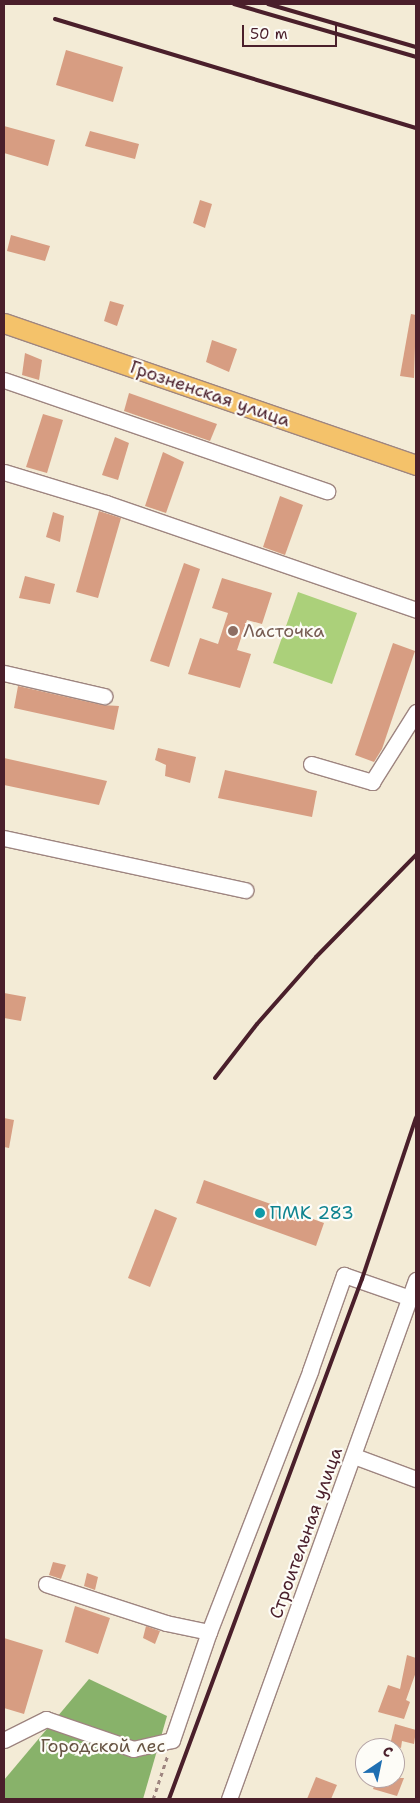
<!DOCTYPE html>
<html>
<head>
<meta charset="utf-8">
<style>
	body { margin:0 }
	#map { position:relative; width:420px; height:1803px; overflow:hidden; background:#f3ebd6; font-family:"Shantell Sans",sans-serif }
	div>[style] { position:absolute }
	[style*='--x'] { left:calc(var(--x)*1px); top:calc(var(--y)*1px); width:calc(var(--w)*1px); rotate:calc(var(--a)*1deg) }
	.green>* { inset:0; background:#abd07a }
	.forest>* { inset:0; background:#88b26a }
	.building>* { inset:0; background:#d79d82 }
	.path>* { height:2.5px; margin-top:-1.25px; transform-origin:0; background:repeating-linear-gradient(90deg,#9e8580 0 4px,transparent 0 8px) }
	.roads { filter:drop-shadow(1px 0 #9e8580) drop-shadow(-1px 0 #9e8580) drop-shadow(0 1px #9e8580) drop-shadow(0 -1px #9e8580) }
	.minor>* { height:15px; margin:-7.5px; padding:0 7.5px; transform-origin:7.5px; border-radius:7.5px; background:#fff }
	.major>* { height:19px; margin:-9.5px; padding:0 9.5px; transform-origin:9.5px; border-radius:9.5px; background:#f4c26a }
	.rail>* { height:4px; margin:-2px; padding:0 2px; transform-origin:2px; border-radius:2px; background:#4a1f2b }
	.dots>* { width:14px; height:14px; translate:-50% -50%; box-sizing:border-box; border:2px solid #fdfcf7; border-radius:50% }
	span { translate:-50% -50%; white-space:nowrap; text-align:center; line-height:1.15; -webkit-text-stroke:4.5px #fdfcf7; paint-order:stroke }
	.street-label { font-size:18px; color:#4a1f2b }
	.education-label { font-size:18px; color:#785e54 }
	.left { translate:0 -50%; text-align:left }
	.culture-label { font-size:18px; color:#0d838f }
	.park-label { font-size:18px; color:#675443 }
	.frame { position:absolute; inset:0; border:5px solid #4a1f2b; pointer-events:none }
	.north { position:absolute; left:355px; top:1738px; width:50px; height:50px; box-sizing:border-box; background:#fdfcf7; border:1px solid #b5a4a5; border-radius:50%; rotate:34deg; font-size:14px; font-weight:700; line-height:20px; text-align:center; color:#4a1f2b }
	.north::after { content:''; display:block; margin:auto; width:18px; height:22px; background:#1f6fb2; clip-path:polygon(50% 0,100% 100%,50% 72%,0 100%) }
	.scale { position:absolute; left:242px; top:25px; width:95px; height:22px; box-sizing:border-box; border:2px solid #4a1f2b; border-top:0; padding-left:6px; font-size:15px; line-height:18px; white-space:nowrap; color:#4a1f2b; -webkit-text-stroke:4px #fdfcf7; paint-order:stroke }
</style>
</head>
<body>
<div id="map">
	<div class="green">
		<i style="clip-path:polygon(298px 592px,357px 613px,332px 684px,273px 663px)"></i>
	</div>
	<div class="forest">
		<i style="clip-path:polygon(89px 1679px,167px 1716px,143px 1799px,4px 1799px,4px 1780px)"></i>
	</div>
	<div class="building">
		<i style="clip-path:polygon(66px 50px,123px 67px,113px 102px,56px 85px)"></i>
		<i style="clip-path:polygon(4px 126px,55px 140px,48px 166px,4px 153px)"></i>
		<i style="clip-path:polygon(90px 131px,139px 144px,135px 159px,85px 146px)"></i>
		<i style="clip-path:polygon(200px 200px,212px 204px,205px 228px,193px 223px)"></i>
		<i style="clip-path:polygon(11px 235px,50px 246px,45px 261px,7px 251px)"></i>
		<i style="clip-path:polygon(110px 301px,124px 305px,117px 326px,104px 321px)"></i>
		<i style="clip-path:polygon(411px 314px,416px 315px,414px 378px,400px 376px)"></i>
		<i style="clip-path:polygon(212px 340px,237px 349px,229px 372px,206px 362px)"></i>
		<i style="clip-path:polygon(25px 353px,42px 360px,39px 380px,22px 375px)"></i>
		<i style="clip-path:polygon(129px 393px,217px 424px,210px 441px,124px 411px)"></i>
		<i style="clip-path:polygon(43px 414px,63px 420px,47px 473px,26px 467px)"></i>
		<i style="clip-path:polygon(115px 437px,129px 443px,118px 480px,102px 475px)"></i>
		<i style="clip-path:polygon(163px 452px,184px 462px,166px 513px,145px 506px)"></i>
		<i style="clip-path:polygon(280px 496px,303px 505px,285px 555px,263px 547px)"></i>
		<i style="clip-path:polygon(99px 511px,121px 518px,98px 598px,76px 592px)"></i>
		<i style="clip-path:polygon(53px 512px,64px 516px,60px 542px,46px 537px)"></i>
		<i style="clip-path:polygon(184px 563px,200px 569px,169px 667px,150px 661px)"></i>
		<i style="clip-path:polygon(25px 576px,55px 584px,50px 604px,19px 598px)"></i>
		<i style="clip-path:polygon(222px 578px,272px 593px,262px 624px,247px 620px,237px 650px,251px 654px,240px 688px,188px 674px,200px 638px,218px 644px,228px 613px,212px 608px)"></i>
		<i style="clip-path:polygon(393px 643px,415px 651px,382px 749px,374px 762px,355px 755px)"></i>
		<i style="clip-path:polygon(18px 686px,102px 705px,119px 706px,114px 730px,14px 708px)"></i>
		<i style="clip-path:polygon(158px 748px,196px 757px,190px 783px,165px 776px,166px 765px,155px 760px)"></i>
		<i style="clip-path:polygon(4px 758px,107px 781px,99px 805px,4px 785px)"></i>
		<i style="clip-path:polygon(225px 770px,317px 791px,312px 817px,218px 798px)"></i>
		<i style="clip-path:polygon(4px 993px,26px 997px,21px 1021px,4px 1018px)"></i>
		<i style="clip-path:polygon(4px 1118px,14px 1120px,9px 1148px,4px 1147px)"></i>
		<i style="clip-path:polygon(204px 1180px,324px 1223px,316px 1246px,196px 1203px)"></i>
		<i style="clip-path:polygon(155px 1209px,177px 1218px,150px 1287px,128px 1278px)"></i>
		<i style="clip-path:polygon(53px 1562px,66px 1565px,61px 1579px,49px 1575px)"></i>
		<i style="clip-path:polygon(87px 1573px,98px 1577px,95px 1590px,84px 1586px)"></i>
		<i style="clip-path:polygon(75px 1606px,110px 1618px,98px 1654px,65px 1642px)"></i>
		<i style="clip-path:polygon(146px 1626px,160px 1631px,155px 1644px,143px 1638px)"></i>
		<i style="clip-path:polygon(4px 1638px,43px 1650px,24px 1714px,4px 1708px)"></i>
		<i style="clip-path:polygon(407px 1655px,416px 1658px,416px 1672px,406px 1700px,410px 1702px,404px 1719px,378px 1712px,388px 1685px,400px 1689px)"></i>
		<i style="clip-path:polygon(395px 1724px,416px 1730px,414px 1744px,402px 1741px,401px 1748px,390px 1745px)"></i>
		<i style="clip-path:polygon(316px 1777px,337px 1785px,331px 1799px,307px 1799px)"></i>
		<i style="clip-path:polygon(377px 1778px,404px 1778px,397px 1796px,373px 1789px)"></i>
	</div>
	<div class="path">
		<i style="--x:153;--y:1799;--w:47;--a:-71.6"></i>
	</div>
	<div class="roads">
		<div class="minor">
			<i style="--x:4;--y:380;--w:342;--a:19"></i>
			<i style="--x:4;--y:472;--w:107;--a:16.9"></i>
			<i style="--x:106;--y:503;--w:328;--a:19"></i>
			<i style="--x:4;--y:673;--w:103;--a:13"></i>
			<i style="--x:311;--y:764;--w:64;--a:16.4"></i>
			<i style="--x:372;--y:782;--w:83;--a:-57.8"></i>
			<i style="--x:4;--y:838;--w:247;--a:12.2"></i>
			<i style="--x:354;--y:1456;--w:66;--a:20.4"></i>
			<i style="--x:46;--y:1584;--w:126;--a:18"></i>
			<i style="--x:166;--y:1623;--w:44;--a:11.8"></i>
			<i style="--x:209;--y:1632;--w:280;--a:-68.8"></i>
			<i style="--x:310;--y:1371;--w:102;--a:-70.5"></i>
			<i style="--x:344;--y:1275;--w:70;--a:19.2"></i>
			<i style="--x:4;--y:1740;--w:47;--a:-26.6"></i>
			<i style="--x:46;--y:1719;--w:92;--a:19"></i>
			<i style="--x:133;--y:1749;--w:40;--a:-13"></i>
			<i style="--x:172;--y:1740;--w:114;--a:-71.1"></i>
			<i style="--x:229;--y:1799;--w:552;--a:-70.19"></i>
		</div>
		<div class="major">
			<i style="--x:4;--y:323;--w:436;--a:19"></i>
		</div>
	</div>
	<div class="rail">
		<i style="--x:234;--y:4;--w:190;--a:16.2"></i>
		<i style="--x:268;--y:4;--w:154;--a:16.2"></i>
		<i style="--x:55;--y:19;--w:377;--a:16.8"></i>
		<i style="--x:215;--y:1078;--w:68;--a:-52.1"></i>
		<i style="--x:257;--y:1024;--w:89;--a:-48.6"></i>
		<i style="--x:316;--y:957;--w:143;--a:-45.6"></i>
		<i style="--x:169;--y:1799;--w:555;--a:-69.64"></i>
		<i style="--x:362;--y:1279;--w:170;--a:-71.5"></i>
	</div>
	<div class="dots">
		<i style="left:233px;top:631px;background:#8d6e63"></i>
		<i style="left:260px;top:1213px;background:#0f9aa8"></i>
	</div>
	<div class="street-label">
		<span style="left:210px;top:394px;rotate:19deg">Грозненская улица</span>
		<span style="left:306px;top:1533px;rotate:-70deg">Строительная улица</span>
	</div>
	<div class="education-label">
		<span class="left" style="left:243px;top:631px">Ласточка</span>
	</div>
	<div class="culture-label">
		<span class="left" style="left:270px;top:1213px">ПМК 283</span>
	</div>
	<div class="park-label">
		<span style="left:103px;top:1746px">Городской лес</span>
	</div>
	<div class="frame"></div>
	<div class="north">С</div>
	<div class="scale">50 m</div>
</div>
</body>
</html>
